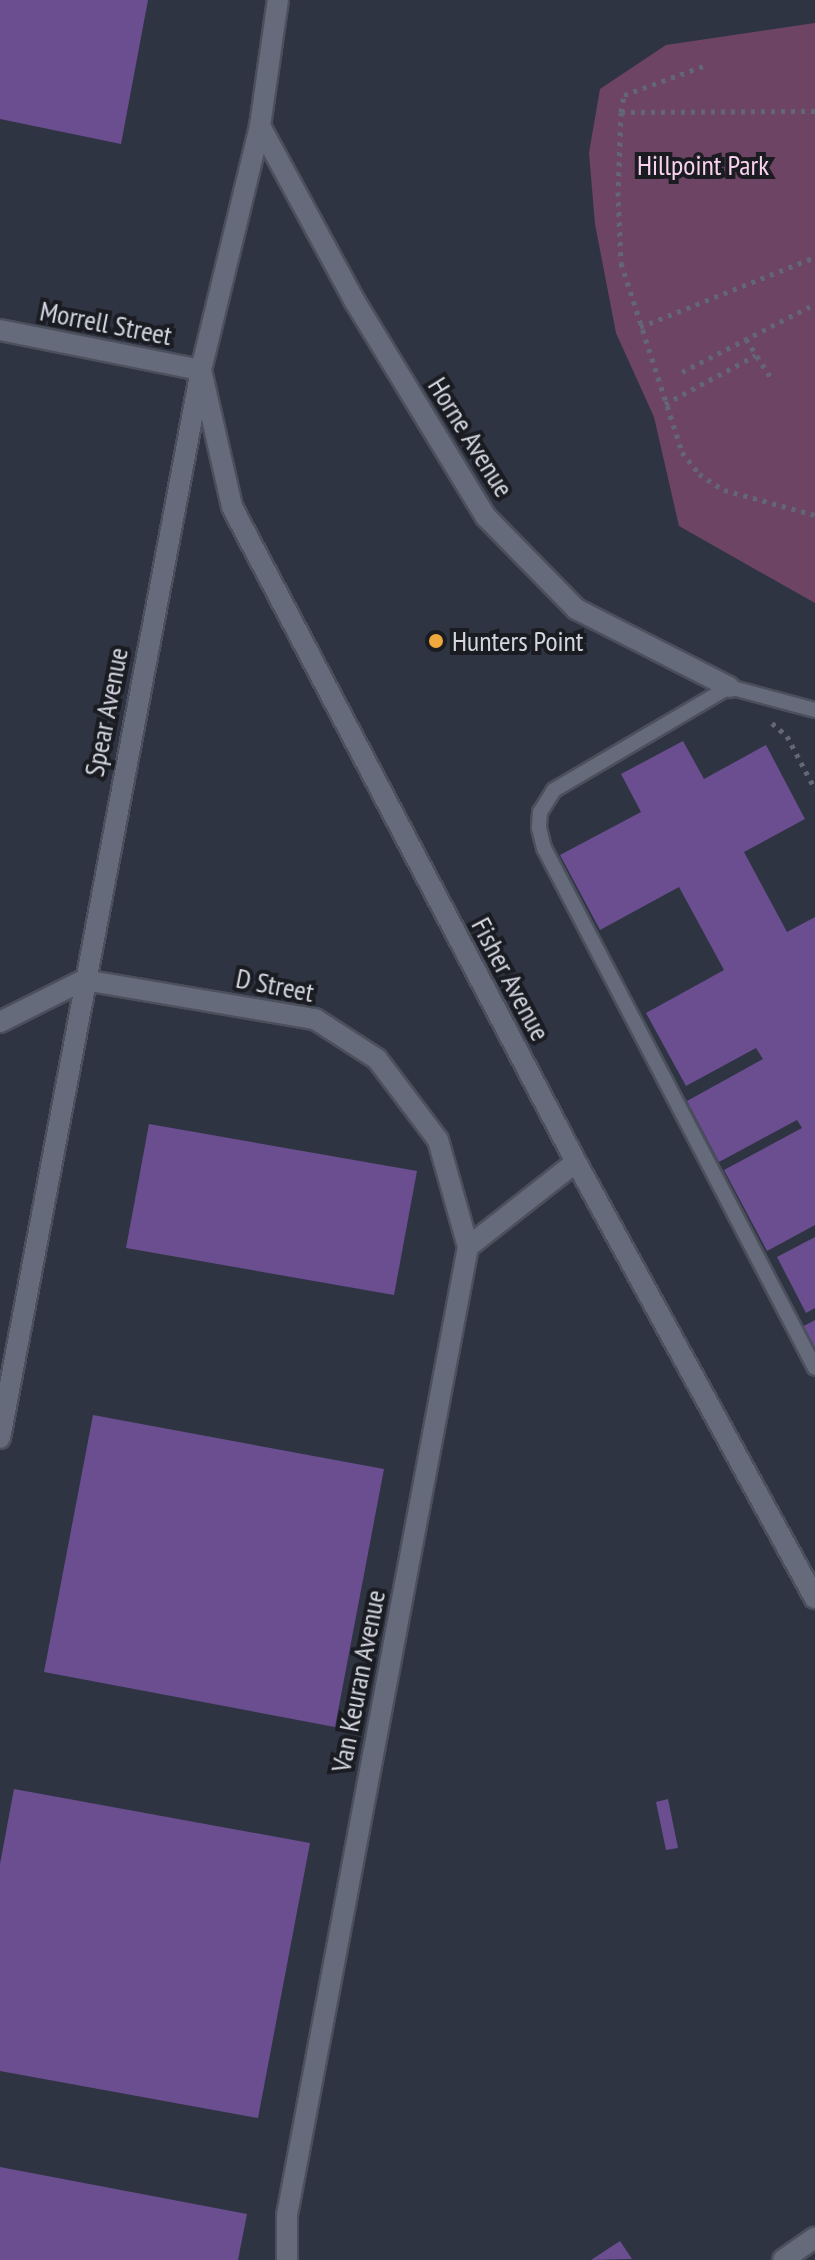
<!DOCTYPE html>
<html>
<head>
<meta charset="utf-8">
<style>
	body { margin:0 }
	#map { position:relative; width:815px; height:2260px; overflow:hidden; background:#2f3442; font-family:"PT Sans Narrow",sans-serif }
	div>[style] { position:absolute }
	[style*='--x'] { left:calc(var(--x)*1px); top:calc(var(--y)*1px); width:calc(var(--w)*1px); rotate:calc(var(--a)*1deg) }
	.green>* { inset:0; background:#6e4465 }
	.building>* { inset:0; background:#6a4e90 }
	.path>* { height:5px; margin-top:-2.5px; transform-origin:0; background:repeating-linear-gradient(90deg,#636773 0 4px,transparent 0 10px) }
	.roads { filter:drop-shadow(2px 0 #4c505c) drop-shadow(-2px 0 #4c505c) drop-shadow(0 2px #4c505c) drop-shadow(0 -2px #4c505c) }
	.service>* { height:14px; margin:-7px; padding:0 7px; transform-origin:7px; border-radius:7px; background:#656b7b }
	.minor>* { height:20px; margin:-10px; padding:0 10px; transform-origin:10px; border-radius:10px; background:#656b7b }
	.dots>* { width:22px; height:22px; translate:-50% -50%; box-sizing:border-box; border:4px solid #1a1c22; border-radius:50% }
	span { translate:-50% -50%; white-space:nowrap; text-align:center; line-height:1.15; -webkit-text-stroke:8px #1a1c22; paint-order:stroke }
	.park-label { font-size:28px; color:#f8d2ee }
	.street-label { font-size:28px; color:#d4d7e0 }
	.poi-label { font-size:28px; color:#d4d7e0 }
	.left { translate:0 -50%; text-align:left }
</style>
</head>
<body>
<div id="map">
	<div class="green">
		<i style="clip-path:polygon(815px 23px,815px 603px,679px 526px,654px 417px,616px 333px,595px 224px,589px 153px,600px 89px,666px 45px)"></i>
	</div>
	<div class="building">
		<i style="clip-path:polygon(0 0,148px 0,121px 144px,0 119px)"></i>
		<i style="clip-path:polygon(683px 741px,704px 779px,766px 745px,805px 819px,744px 852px,787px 932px,815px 917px,815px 1225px,767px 1251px,724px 1170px,802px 1128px,797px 1120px,719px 1162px,687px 1101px,763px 1059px,756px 1048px,686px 1086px,646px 1013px,724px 970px,679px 887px,600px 930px,560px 855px,641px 812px,621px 774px)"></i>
		<i style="clip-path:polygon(149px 1124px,417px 1171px,394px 1295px,126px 1248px)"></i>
		<i style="clip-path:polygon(815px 1237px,815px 1308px,806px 1313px,777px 1257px)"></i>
		<i style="clip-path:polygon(815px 1320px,815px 1356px,800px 1328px)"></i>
		<i style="clip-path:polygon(93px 1415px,384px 1469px,335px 1727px,44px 1672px)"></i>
		<i style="clip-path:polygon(14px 1789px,310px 1843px,258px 2118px,0 2071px,0 1864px)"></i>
		<i style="clip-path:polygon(668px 1799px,678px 1848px,666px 1850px,656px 1802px)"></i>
		<i style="clip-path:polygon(0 2167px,247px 2214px,238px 2260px,0 2260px)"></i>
		<i style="clip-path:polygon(620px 2241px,632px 2259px,591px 2260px)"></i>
	</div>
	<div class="path">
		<i style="--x:815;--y:111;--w:194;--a:179.7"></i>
		<i style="--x:621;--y:112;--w:80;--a:92.1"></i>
		<i style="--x:618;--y:192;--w:71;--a:87.6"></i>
		<i style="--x:621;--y:263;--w:199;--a:72.1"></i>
		<i style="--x:682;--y:452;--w:28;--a:52"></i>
		<i style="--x:699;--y:474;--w:30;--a:33"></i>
		<i style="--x:724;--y:490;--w:94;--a:15.4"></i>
		<i style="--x:621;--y:112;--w:17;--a:-80"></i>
		<i style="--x:624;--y:95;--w:87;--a:-20.1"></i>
		<i style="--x:640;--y:327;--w:188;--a:-21.8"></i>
		<i style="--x:746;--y:339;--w:46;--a:57.3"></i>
		<i style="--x:682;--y:372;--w:149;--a:-27.1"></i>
		<i style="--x:665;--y:404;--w:103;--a:-28.3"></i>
		<i style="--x:772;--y:723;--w:20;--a:41"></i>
		<i style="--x:787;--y:736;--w:60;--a:62.2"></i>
	</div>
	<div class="roads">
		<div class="service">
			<i style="--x:815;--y:710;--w:89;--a:-165"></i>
			<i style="--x:729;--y:687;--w:203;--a:149.5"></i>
			<i style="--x:554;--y:790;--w:26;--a:122"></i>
			<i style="--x:540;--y:812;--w:16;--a:94"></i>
			<i style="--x:539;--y:828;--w:21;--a:76"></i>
			<i style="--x:544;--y:848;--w:586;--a:62.47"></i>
		</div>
		<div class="minor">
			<i style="--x:260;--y:126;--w:198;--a:61.6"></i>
			<i style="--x:354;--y:300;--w:254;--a:58.7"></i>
			<i style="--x:486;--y:517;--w:129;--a:45.6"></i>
			<i style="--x:576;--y:609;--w:172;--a:27"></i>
			<i style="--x:0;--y:330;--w:205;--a:11.3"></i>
			<i style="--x:201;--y:370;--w:140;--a:77.2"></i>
			<i style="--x:232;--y:507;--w:740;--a:62.29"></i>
			<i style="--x:576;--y:1162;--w:497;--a:61.3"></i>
			<i style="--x:0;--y:1022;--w:94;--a:-26.6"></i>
			<i style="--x:84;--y:980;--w:234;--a:9.6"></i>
			<i style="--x:315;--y:1019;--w:74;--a:32.8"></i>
			<i style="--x:377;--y:1059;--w:101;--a:53"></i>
			<i style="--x:438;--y:1140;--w:111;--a:74.3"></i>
			<i style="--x:0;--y:1438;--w:1087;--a:-79.34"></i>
			<i style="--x:201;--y:370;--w:251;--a:-76.4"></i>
			<i style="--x:260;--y:126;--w:127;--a:-81.9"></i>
			<i style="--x:287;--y:2260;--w:45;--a:-90"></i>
			<i style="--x:287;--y:2215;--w:985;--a:-79.41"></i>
			<i style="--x:468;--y:1247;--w:137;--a:-38.2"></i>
			<i style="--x:783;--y:2260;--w:39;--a:-35"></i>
		</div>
	</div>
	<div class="dots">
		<i style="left:436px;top:641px;background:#eea83c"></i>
	</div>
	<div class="park-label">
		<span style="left:703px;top:165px">Hillpoint Park</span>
	</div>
	<div class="street-label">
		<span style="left:106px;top:323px;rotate:11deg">Morrell Street</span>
		<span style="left:471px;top:437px;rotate:58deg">Horne Avenue</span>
		<span style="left:106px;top:712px;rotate:-79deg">Spear Avenue</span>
		<span style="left:511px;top:979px;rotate:62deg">Fisher Avenue</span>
		<span style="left:275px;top:985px;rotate:11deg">D Street</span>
		<span style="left:358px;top:1681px;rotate:-79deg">Van Keuran Avenue</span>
	</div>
	<div class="poi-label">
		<span class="left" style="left:452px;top:641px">Hunters Point</span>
	</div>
</div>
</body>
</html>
